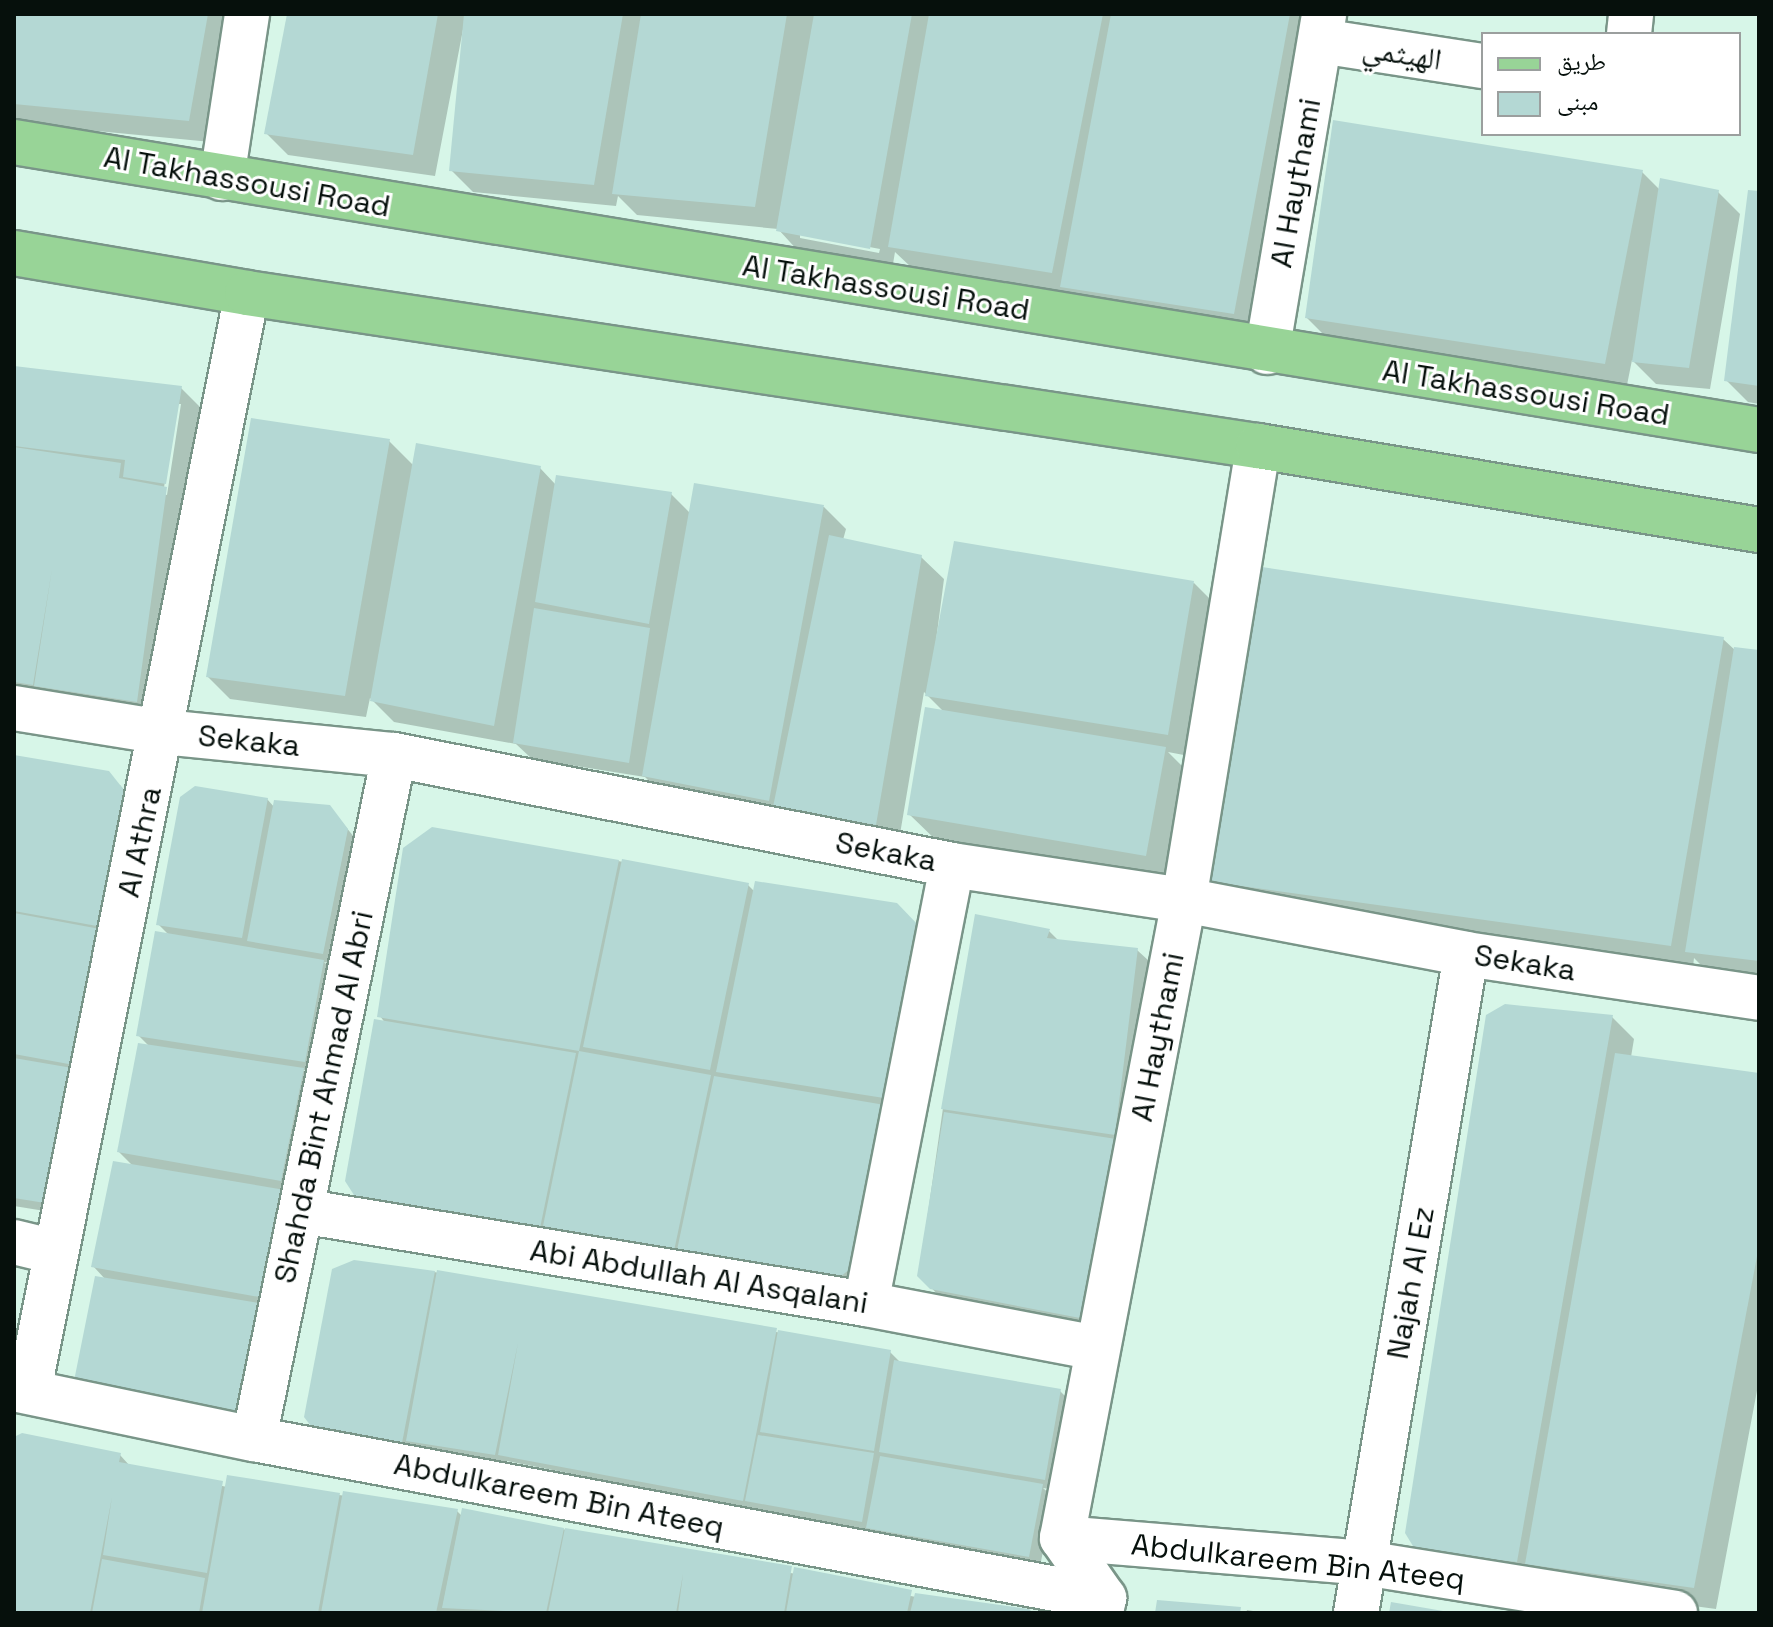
<!DOCTYPE html>
<html>
<head>
<meta charset="utf-8">
<style>
	body { margin:0 }
	#map { position:relative; width:1773px; height:1627px; overflow:hidden; background:#d7f6e8; font-family:"Space Grotesk","Noto Naskh Arabic",sans-serif }
	div>[style] { position:absolute }
	[style*='--x'] { left:calc(var(--x)*1px); top:calc(var(--y)*1px); width:calc(var(--w)*1px); rotate:calc(var(--a)*1deg) }
	.shadow>* { inset:0; background:#0003 }
	.building>* { inset:0; background:#b4d8d4 }
	.roads { filter:drop-shadow(2px 0 #799588) drop-shadow(-2px 0 #799588) drop-shadow(0 2px #799588) drop-shadow(0 -2px #799588) }
	.minor>* { height:44px; margin:-22px; padding:0 22px; transform-origin:22px; border-radius:22px; background:#fff }
	.major>* { height:44px; margin:-22px; padding:0 22px; transform-origin:22px; border-radius:22px; background:#98d497 }
	span { translate:-50% -50%; white-space:nowrap; text-align:center; line-height:1.15; -webkit-text-stroke:6px #fff; paint-order:stroke }
	.street-label { font-size:30px; color:#06100c }
	.frame { position:absolute; inset:0; border:16px solid #06100c; pointer-events:none }
	.legend { position:absolute; left:1481px; top:32px; width:260px; height:104px; box-sizing:border-box; background:#fff; border:2px solid #9b9f9e; margin:0; padding:10px 14px; list-style:none; font-size:24px; color:#06100c }
	.legend li { display:flex; align-items:center; gap:16px; height:40px }
	.legend b { width:40px; border:2px solid #9b9f9e }
</style>
</head>
<body>
<div id="map">
	<div class="shadow">
		<i style="clip-path:polygon(14px 14px,233px 14px,211px 142px,14px 123px)"></i>
		<i style="clip-path:polygon(evenodd,289px 14px,1315px 14px,1256px 335px,1084px 308px,1070px 294px,912px 268px,895px 252px,892px 270px,800px 253px,778px 229px,637px 215px,618px 196px,616px 206px,473px 192px,451px 170px,465px 19px,435px 176px,288px 155px,266px 133px,289px 14px,800px 234px,880px 249px,879px 253px,800px 238px,800px 234px)"></i>
		<i style="clip-path:polygon(1642px 172px,1660px 190px,1718px 192px,1740px 214px,1710px 389px,1656px 384px,1632px 360px,1627px 385px,1329px 340px,1307px 318px)"></i>
		<i style="clip-path:polygon(1759px 193px,1759px 404px,1748px 402px,1726px 380px)"></i>
		<i style="clip-path:polygon(evenodd,14px 368px,181px 388px,203px 410px,188px 505px,182px 504px,189px 511px,159px 723px,14px 699px,14px 368px,177px 404px,181px 404px,167px 495px,163px 494px,177px 404px)"></i>
		<i style="clip-path:polygon(389px 441px,414px 466px,540px 468px,556px 485px,671px 494px,691px 514px,824px 507px,846px 529px,843px 540px,921px 557px,944px 579px,932px 672px,1194px 583px,1216px 605px,1189px 756px,1168px 752px,1196px 780px,1176px 887px,941px 845px,909px 814px,944px 712px,924px 692px,898px 846px,666px 798px,645px 777px,532px 759px,516px 744px,394px 722px,370px 698px,366px 717px,230px 699px,208px 677px)"></i>
		<i style="clip-path:polygon(1723px 639px,1736px 651px,1759px 652px,1759px 979px,1709px 973px,1694px 958px,1693px 967px,1229px 902px,1207px 880px)"></i>
		<i style="clip-path:polygon(14px 757px,120px 785px,134px 802px,57px 1213px,14px 1206px)"></i>
		<i style="clip-path:polygon(267px 799px,275px 808px,330px 807px,358px 842px,334px 964px,324px 962px,335px 973px,315px 1072px,303px 1070px,314px 1081px,291px 1191px,282px 1189px,295px 1203px,264px 1306px,106px 1280px,93px 1266px,134px 1167px,119px 1152px,150px 1047px,138px 1035px,169px 935px,158px 924px)"></i>
		<i style="clip-path:polygon(618px 861px,748px 885px,755px 892px,930px 940px,852px 1287px,550px 1243px,380px 1016px)"></i>
		<i style="clip-path:polygon(1049px 931px,1060px 942px,1137px 950px,1149px 961px,1126px 1145px,1090px 1328px,943px 1300px,919px 1275px,943px 1108px)"></i>
		<i style="clip-path:polygon(1612px 1017px,1634px 1039px,1631px 1057px,1759px 1075px,1759px 1380px,1716px 1609px,1440px 1572px)"></i>
		<i style="clip-path:polygon(434px 1272px,890px 1352px,902px 1364px,1060px 1391px,1071px 1402px,1056px 1490px,1043px 1488px,1053px 1497px,1040px 1567px,507px 1461px,506px 1465px,414px 1446px,413px 1453px,327px 1441px)"></i>
		<i style="clip-path:polygon(14px 1439px,120px 1455px,130px 1466px,227px 1487px,339px 1495px,457px 1511px,462px 1516px,463px 1510px,916px 1597px,1031px 1613px,14px 1613px)"></i>
		<i style="clip-path:polygon(1247px 1610px,1265px 1613px,1246px 1613px)"></i>
	</div>
	<div class="building">
		<i style="clip-path:polygon(14px 14px,208px 14px,189px 121px,14px 104px)"></i>
		<i style="clip-path:polygon(287px 14px,438px 14px,413px 155px,264px 134px)"></i>
		<i style="clip-path:polygon(464px 14px,623px 14px,594px 185px,449px 171px)"></i>
		<i style="clip-path:polygon(641px 14px,787px 14px,755px 207px,612px 194px)"></i>
		<i style="clip-path:polygon(814px 14px,912px 14px,870px 249px,776px 231px)"></i>
		<i style="clip-path:polygon(929px 14px,1103px 14px,1052px 273px,888px 247px)"></i>
		<i style="clip-path:polygon(1111px 14px,1290px 14px,1234px 314px,1060px 287px)"></i>
		<i style="clip-path:polygon(1333px 120px,1643px 170px,1605px 364px,1305px 318px)"></i>
		<i style="clip-path:polygon(1660px 178px,1719px 190px,1689px 368px,1632px 362px)"></i>
		<i style="clip-path:polygon(1748px 190px,1759px 191px,1759px 386px,1724px 381px)"></i>
		<i style="clip-path:polygon(14px 366px,182px 386px,166px 484px,123px 477px,125px 460px,14px 446px)"></i>
		<i style="clip-path:polygon(251px 418px,390px 439px,345px 696px,206px 677px)"></i>
		<i style="clip-path:polygon(416px 443px,541px 466px,494px 726px,370px 701px)"></i>
		<i style="clip-path:polygon(14px 447px,121px 463px,119px 478px,167px 487px,137px 702px,34px 686px,52px 569px,33px 685px,14px 682px)"></i>
		<i style="clip-path:polygon(556px 475px,672px 492px,649px 624px,535px 602px)"></i>
		<i style="clip-path:polygon(694px 483px,824px 505px,769px 801px,642px 776px)"></i>
		<i style="clip-path:polygon(829px 535px,922px 555px,876px 825px,773px 807px)"></i>
		<i style="clip-path:polygon(954px 541px,1194px 581px,1168px 735px,925px 696px)"></i>
		<i style="clip-path:polygon(1262px 567px,1724px 637px,1671px 946px,1205px 881px)"></i>
		<i style="clip-path:polygon(534px 608px,650px 628px,629px 763px,513px 743px)"></i>
		<i style="clip-path:polygon(1734px 647px,1759px 650px,1759px 961px,1685px 952px)"></i>
		<i style="clip-path:polygon(925px 707px,1166px 747px,1146px 856px,907px 815px)"></i>
		<i style="clip-path:polygon(14px 755px,109px 771px,124px 790px,97px 926px,14px 911px)"></i>
		<i style="clip-path:polygon(195px 786px,268px 798px,242px 938px,156px 925px,180px 797px)"></i>
		<i style="clip-path:polygon(274px 800px,330px 805px,348px 829px,323px 954px,247px 941px)"></i>
		<i style="clip-path:polygon(432px 827px,619px 860px,579px 1051px,377px 1017px,403px 848px)"></i>
		<i style="clip-path:polygon(622px 859px,749px 883px,710px 1070px,583px 1047px)"></i>
		<i style="clip-path:polygon(755px 881px,897px 903px,920px 927px,884px 1098px,716px 1072px)"></i>
		<i style="clip-path:polygon(14px 913px,100px 929px,74px 1065px,14px 1054px)"></i>
		<i style="clip-path:polygon(975px 914px,1050px 929px,1047px 938px,1138px 948px,1115px 1135px,941px 1109px)"></i>
		<i style="clip-path:polygon(155px 931px,324px 960px,305px 1062px,136px 1036px)"></i>
		<i style="clip-path:polygon(1505px 1004px,1613px 1015px,1517px 1562px,1416px 1551px,1405px 1533px,1486px 1015px)"></i>
		<i style="clip-path:polygon(374px 1019px,576px 1053px,539px 1233px,361px 1206px,345px 1181px)"></i>
		<i style="clip-path:polygon(138px 1043px,304px 1068px,281px 1181px,117px 1152px)"></i>
		<i style="clip-path:polygon(579px 1051px,711px 1075px,674px 1251px,543px 1226px)"></i>
		<i style="clip-path:polygon(1615px 1053px,1759px 1073px,1759px 1246px,1694px 1588px,1525px 1564px)"></i>
		<i style="clip-path:polygon(14px 1058px,78px 1069px,45px 1203px,14px 1198px)"></i>
		<i style="clip-path:polygon(714px 1076px,885px 1105px,855px 1265px,840px 1277px,677px 1250px)"></i>
		<i style="clip-path:polygon(944px 1112px,1116px 1139px,1080px 1318px,930px 1289px,917px 1276px)"></i>
		<i style="clip-path:polygon(113px 1161px,285px 1190px,265px 1298px,91px 1267px)"></i>
		<i style="clip-path:polygon(354px 1260px,435px 1271px,402px 1443px,314px 1430px,304px 1417px,332px 1269px)"></i>
		<i style="clip-path:polygon(437px 1270px,777px 1328px,743px 1501px,498px 1455px,518px 1343px,495px 1455px,406px 1441px)"></i>
		<i style="clip-path:polygon(95px 1276px,265px 1304px,243px 1414px,73px 1386px)"></i>
		<i style="clip-path:polygon(778px 1330px,891px 1350px,874px 1451px,760px 1432px)"></i>
		<i style="clip-path:polygon(894px 1360px,1061px 1389px,1045px 1480px,879px 1452px)"></i>
		<i style="clip-path:polygon(22px 1433px,121px 1453px,119px 1462px,223px 1481px,207px 1573px,103px 1555px,112px 1497px,90px 1613px,14px 1613px,14px 1437px)"></i>
		<i style="clip-path:polygon(758px 1435px,874px 1453px,862px 1522px,745px 1501px)"></i>
		<i style="clip-path:polygon(880px 1456px,1043px 1484px,1029px 1557px,866px 1528px)"></i>
		<i style="clip-path:polygon(227px 1475px,340px 1493px,318px 1613px,202px 1613px)"></i>
		<i style="clip-path:polygon(343px 1491px,458px 1509px,436px 1613px,321px 1613px)"></i>
		<i style="clip-path:polygon(462px 1508px,564px 1528px,546px 1613px,442px 1608px)"></i>
		<i style="clip-path:polygon(565px 1528px,792px 1566px,784px 1613px,678px 1613px,683px 1574px,676px 1613px,548px 1613px)"></i>
		<i style="clip-path:polygon(102px 1559px,205px 1578px,199px 1613px,92px 1613px)"></i>
		<i style="clip-path:polygon(794px 1567px,912px 1590px,907px 1613px,786px 1613px)"></i>
		<i style="clip-path:polygon(915px 1593px,1029px 1609px,1033px 1613px,910px 1613px)"></i>
		<i style="clip-path:polygon(1157px 1600px,1241px 1607px,1240px 1613px,1155px 1613px)"></i>
		<i style="clip-path:polygon(1391px 1602px,1443px 1611px,1443px 1613px,1389px 1613px)"></i>
	</div>
	<div class="roads">
		<div class="minor">
			<i style="--x:1629;--y:34;--w:20;--a:-84"></i>
			<i style="--x:1321;--y:41;--w:164;--a:8.8"></i>
			<i style="--x:222;--y:178;--w:166;--a:-81.3"></i>
			<i style="--x:1267;--y:352;--w:343;--a:-80.4"></i>
			<i style="--x:14;--y:708;--w:151;--a:9.2"></i>
			<i style="--x:163;--y:732;--w:232;--a:5.7"></i>
			<i style="--x:394;--y:755;--w:569;--a:11.15"></i>
			<i style="--x:952;--y:865;--w:235;--a:8.6"></i>
			<i style="--x:1184;--y:900;--w:287;--a:10.8"></i>
			<i style="--x:1466;--y:954;--w:296;--a:8.5"></i>
			<i style="--x:301;--y:1211;--w:573;--a:9.35"></i>
			<i style="--x:866;--y:1304;--w:235;--a:10.8"></i>
			<i style="--x:14;--y:1242;--w:42;--a:13.7"></i>
			<i style="--x:866;--y:1304;--w:447;--a:-78.9"></i>
			<i style="--x:14;--y:1389;--w:245;--a:11.8"></i>
			<i style="--x:254;--y:1439;--w:865;--a:10.6"></i>
			<i style="--x:29;--y:1390;--w:1118;--a:-78.76"></i>
			<i style="--x:254;--y:1439;--w:698;--a:-78.43"></i>
			<i style="--x:1062;--y:1538;--w:303;--a:4.7"></i>
			<i style="--x:1364;--y:1563;--w:315;--a:9.1"></i>
			<i style="--x:1101;--y:1613;--w:15;--a:-79"></i>
			<i style="--x:1104;--y:1598;--w:73;--a:-125"></i>
			<i style="--x:1062;--y:1538;--w:650;--a:-79.17"></i>
			<i style="--x:1184;--y:900;--w:460;--a:-80.7"></i>
			<i style="--x:1356;--y:1613;--w:668;--a:-80.52"></i>
		</div>
		<div class="major">
			<i style="--x:14;--y:142;--w:1769;--a:9.37"></i>
			<i style="--x:14;--y:253;--w:236;--a:9.7"></i>
			<i style="--x:247;--y:293;--w:1023;--a:8.61"></i>
			<i style="--x:1258;--y:446;--w:508;--a:9.52"></i>
		</div>
	</div>
	<div class="street-label">
		<span style="left:1402px;top:54px;rotate:9deg">الهيثمي</span>
		<span style="left:247px;top:182px;rotate:10deg">Al Takhassousi Road</span>
		<span style="left:1296px;top:183px;rotate:-80deg">Al Haythami</span>
		<span style="left:886px;top:288px;rotate:9deg">Al Takhassousi Road</span>
		<span style="left:1526px;top:393px;rotate:9deg">Al Takhassousi Road</span>
		<span style="left:249px;top:741px;rotate:6deg">Sekaka</span>
		<span style="left:140px;top:842px;rotate:-78deg">Al Athra</span>
		<span style="left:886px;top:852px;rotate:11deg">Sekaka</span>
		<span style="left:1525px;top:963px;rotate:9deg">Sekaka</span>
		<span style="left:1158px;top:1037px;rotate:-79deg">Al Haythami</span>
		<span style="left:324px;top:1097px;rotate:-78deg">Shahda Bint Ahmad Al Abri</span>
		<span style="left:699px;top:1277px;rotate:9deg">Abi Abdullah Al Asqalani</span>
		<span style="left:1411px;top:1283px;rotate:-80deg">Najah Al Ez</span>
		<span style="left:559px;top:1496px;rotate:11deg">Abdulkareem Bin Ateeq</span>
		<span style="left:1298px;top:1562px;rotate:6deg">Abdulkareem Bin Ateeq</span>
	</div>
	<div class="frame"></div>
	<ul class="legend">
	<li><b style="height:10px;background:#98d497"></b>طريق</li>
	<li><b style="height:22px;background:#b4d8d4"></b>مبنى</li>
	</ul>
</div>
</body>
</html>
